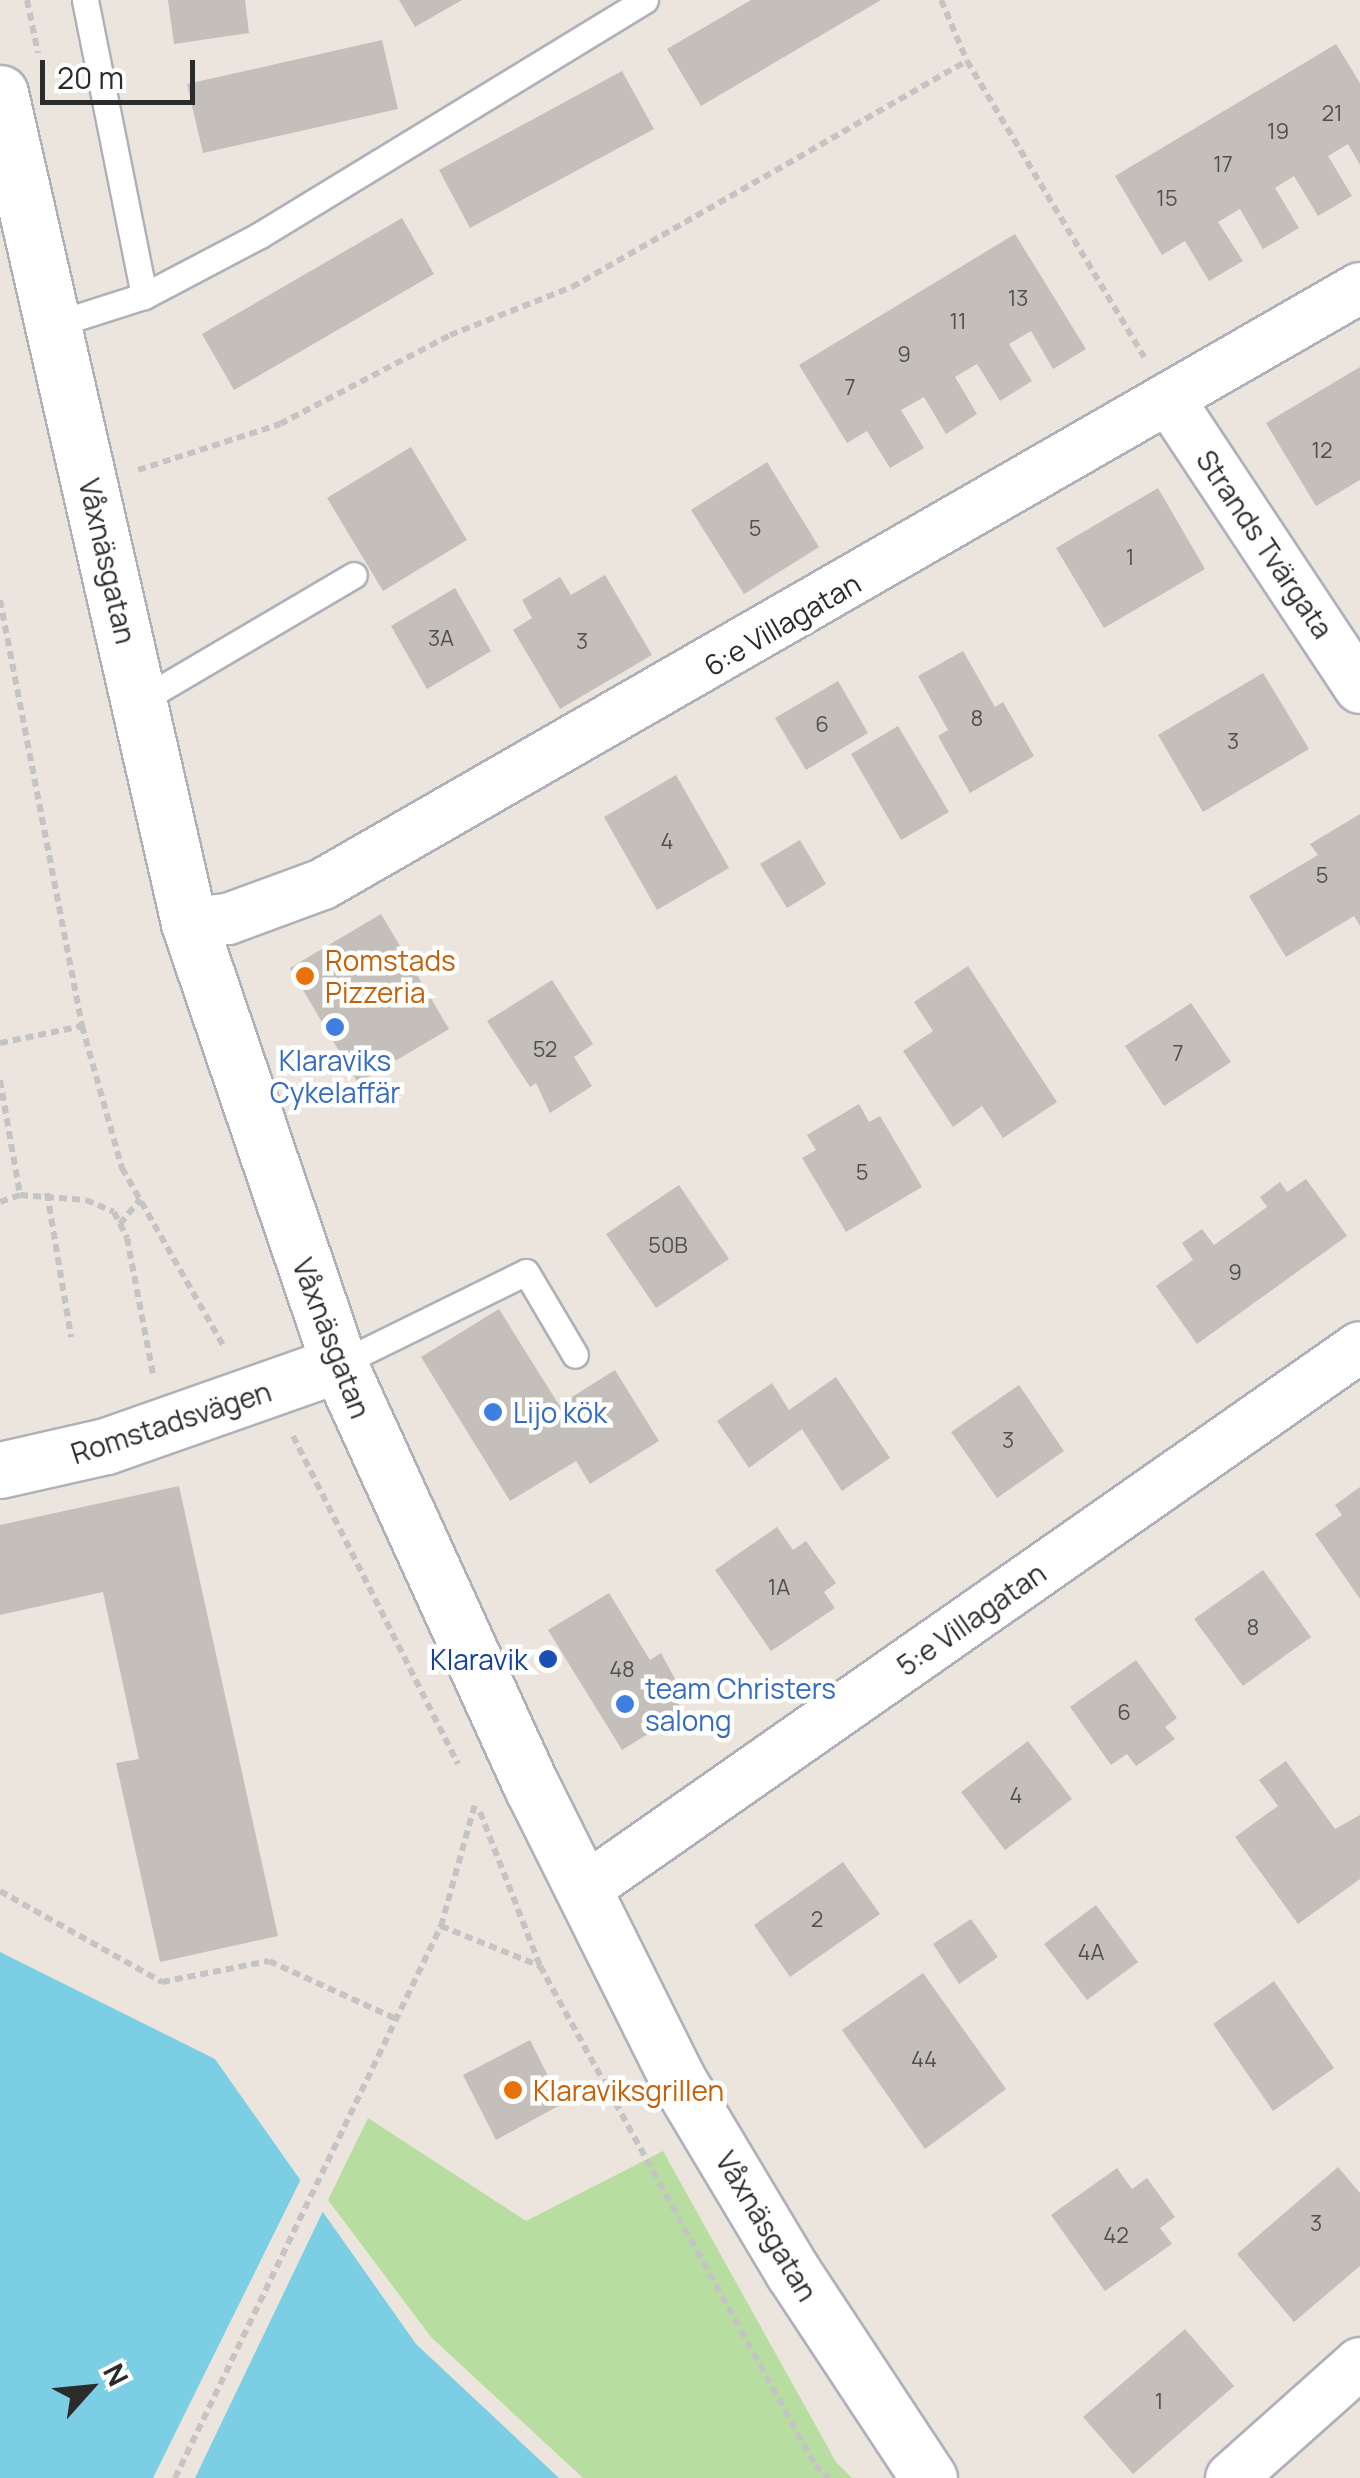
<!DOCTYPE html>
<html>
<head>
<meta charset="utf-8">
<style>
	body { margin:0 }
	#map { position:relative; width:1360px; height:2478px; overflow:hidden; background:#ece5de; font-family:Manrope,sans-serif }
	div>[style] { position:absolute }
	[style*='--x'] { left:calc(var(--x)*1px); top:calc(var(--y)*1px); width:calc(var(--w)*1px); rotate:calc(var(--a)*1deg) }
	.green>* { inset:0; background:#b8dda0 }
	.water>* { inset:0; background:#7bcee4 }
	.pier>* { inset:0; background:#ece5de }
	.building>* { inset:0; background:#c4bfbb }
	.path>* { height:6px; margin-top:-3px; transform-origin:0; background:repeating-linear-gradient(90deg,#c4c4c4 0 8px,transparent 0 13px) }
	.roads { filter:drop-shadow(2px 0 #afb1ba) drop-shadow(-2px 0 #afb1ba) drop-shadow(0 2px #afb1ba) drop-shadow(0 -2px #afb1ba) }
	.lane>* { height:25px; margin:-12.5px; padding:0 12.5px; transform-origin:12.5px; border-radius:12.5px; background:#fff }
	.street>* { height:50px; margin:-25px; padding:0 25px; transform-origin:25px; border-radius:25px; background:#fff }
	.secondary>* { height:55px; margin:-27.5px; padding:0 27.5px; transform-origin:27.5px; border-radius:27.5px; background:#fff }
	.dots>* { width:28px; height:28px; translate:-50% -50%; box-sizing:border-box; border:5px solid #fff; border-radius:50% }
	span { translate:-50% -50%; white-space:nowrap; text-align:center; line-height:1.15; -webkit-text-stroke:9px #fff; paint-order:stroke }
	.number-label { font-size:22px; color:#51504f }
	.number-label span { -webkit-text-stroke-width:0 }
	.street-label { font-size:28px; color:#2b2b2b }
	.food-label { font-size:28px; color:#c56008 }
	.left { translate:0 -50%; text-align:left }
	.shop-label { font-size:28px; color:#366cbe }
	.transit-label { font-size:28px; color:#164399 }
	.right { translate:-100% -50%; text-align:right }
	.north { position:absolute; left:40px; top:2338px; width:100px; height:100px; -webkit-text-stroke:8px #fff; paint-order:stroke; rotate:63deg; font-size:28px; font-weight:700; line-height:40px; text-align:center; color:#2b2b2b }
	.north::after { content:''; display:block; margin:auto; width:35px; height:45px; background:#2b2b2b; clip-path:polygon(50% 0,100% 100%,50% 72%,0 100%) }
	.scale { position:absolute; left:40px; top:60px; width:155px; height:45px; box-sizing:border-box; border:5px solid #2b2b2b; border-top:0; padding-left:12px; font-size:30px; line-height:35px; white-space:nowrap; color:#2b2b2b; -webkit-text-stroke:8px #fff; paint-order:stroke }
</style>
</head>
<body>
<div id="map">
	<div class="green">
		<i style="clip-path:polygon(368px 2118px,526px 2221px,663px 2151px,836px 2462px,852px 2478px,583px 2478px,431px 2337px,328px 2200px)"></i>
	</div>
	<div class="water">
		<i style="clip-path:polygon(0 1952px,215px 2059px,416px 2344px,559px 2478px,0 2478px)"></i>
	</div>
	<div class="pier">
		<i style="clip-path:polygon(303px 2175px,325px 2207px,195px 2478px,153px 2478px)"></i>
	</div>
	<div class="building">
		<i style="clip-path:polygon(168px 0,245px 0,249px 33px,174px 44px)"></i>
		<i style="clip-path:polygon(399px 0,462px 0,415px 27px)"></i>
		<i style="clip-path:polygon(751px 0,881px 0,701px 106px,667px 49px)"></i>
		<i style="clip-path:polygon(382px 40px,398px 109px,203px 153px,187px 84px)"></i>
		<i style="clip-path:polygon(1336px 44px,1360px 83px,1360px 165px,1348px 144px,1328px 156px,1352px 196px,1318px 216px,1294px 176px,1275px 188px,1299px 228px,1263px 249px,1240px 209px,1218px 222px,1243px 261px,1209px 281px,1185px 241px,1162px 255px,1115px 176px)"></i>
		<i style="clip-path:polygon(622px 71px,654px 129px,470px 228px,439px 170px)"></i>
		<i style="clip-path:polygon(402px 218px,434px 274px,234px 390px,202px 334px)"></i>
		<i style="clip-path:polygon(1015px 234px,1086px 349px,1053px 369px,1031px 331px,1009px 344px,1032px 381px,1000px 401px,977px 364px,955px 377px,977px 414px,946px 434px,924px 397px,901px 410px,924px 448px,890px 468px,867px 431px,847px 443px,799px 365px)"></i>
		<i style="clip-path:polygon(1360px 367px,1360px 480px,1316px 506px,1266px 423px)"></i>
		<i style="clip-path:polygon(411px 447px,467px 540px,383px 591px,327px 498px)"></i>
		<i style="clip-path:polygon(767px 462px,819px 547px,744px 594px,691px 510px)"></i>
		<i style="clip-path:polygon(1158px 488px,1205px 569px,1104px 628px,1056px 548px)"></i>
		<i style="clip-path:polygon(605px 575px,652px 655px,560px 709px,513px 630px,532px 618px,522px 600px,560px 577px,571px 595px)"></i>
		<i style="clip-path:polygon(455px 588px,491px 651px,427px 689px,391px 626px)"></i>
		<i style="clip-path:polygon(963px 651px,995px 707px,1003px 702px,1034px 756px,970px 793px,938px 736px,948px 730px,918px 676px)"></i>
		<i style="clip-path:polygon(1263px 673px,1309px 749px,1203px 812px,1158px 735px)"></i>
		<i style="clip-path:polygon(838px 681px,868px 733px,806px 770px,775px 718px)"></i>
		<i style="clip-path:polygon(898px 726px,949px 812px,901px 840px,851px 754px)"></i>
		<i style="clip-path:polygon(676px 775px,729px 868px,657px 910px,604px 817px)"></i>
		<i style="clip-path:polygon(1360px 814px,1360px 926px,1354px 916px,1286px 957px,1249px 896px,1318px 855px,1310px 844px)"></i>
		<i style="clip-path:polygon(800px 840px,826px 884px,787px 908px,760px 864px)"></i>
		<i style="clip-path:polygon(381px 914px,449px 1029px,358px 1083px,290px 968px)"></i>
		<i style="clip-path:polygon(968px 966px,1057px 1102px,1003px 1138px,982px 1106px,953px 1127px,903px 1051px,933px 1031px,914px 1002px)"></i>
		<i style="clip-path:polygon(552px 980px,593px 1044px,574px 1057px,592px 1086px,550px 1113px,536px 1083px,530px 1087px,487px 1021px)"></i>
		<i style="clip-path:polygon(1191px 1003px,1231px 1062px,1164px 1106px,1125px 1046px)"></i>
		<i style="clip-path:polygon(859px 1104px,869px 1122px,880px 1116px,922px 1187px,846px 1232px,802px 1158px,816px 1150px,807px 1135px)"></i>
		<i style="clip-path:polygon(1306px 1179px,1347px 1236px,1197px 1344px,1156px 1286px,1193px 1260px,1182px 1243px,1202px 1229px,1214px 1245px,1267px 1207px,1260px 1197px,1280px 1182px,1287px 1192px)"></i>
		<i style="clip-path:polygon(679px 1185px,729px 1259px,656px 1308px,606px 1234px)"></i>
		<i style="clip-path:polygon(499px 1309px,559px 1405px,615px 1370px,659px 1441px,590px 1484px,576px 1461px,510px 1501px,421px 1357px)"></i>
		<i style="clip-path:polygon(836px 1377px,890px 1458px,842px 1491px,802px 1429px,749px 1468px,717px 1421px,772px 1383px,789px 1410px)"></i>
		<i style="clip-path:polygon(1019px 1385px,1064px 1451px,997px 1498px,951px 1432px)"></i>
		<i style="clip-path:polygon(179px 1486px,278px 1936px,160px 1962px,116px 1763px,139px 1759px,103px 1592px,0 1615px,0 1525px)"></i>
		<i style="clip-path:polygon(1360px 1487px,1360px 1599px,1315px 1534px,1342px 1515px,1335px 1505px)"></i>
		<i style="clip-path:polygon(777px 1527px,793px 1550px,806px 1541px,836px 1583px,824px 1592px,835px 1608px,771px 1651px,715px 1570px)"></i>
		<i style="clip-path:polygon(1263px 1570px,1311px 1637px,1243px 1686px,1194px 1619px)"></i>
		<i style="clip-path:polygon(609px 1593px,650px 1660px,661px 1653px,676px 1681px,668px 1686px,684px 1712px,622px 1750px,548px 1630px)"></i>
		<i style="clip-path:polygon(1136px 1660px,1177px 1718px,1165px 1727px,1175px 1739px,1136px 1766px,1127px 1754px,1111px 1765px,1070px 1707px)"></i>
		<i style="clip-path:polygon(1028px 1741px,1072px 1799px,1005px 1850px,961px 1792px)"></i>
		<i style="clip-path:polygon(1286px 1761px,1335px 1829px,1360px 1815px,1360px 1879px,1298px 1924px,1235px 1837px,1278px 1806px,1259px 1780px)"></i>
		<i style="clip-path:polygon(843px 1862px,880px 1914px,790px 1977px,754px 1925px)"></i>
		<i style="clip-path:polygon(1096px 1905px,1138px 1962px,1087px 2000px,1044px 1944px)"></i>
		<i style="clip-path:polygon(971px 1919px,998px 1957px,959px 1984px,933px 1944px)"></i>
		<i style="clip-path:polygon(923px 1973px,1006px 2089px,925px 2149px,842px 2030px)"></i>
		<i style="clip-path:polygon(1274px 1981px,1334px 2068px,1273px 2111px,1213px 2024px)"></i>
		<i style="clip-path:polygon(530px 2040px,562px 2104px,496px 2140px,463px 2075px)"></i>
		<i style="clip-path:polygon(1338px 2167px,1360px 2193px,1360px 2266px,1294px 2322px,1237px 2254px)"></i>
		<i style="clip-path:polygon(1117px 2168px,1132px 2189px,1147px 2178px,1175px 2217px,1160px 2228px,1172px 2244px,1105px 2291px,1051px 2215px)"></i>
		<i style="clip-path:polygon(1185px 2329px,1234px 2386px,1133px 2474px,1083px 2417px)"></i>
	</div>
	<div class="path">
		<i style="--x:27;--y:0;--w:54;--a:78.3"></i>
		<i style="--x:941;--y:0;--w:66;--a:66.9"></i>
		<i style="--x:138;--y:470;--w:149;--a:-17.9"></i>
		<i style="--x:280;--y:424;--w:192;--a:-27.6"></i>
		<i style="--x:450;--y:335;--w:131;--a:-21.5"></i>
		<i style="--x:572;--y:287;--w:455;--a:-29.8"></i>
		<i style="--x:967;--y:61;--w:345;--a:59.1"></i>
		<i style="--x:0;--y:600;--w:434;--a:79.1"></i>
		<i style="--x:82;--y:1026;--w:148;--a:74.3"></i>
		<i style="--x:122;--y:1168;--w:206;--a:60.3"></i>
		<i style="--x:0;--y:1043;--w:84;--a:-11.7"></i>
		<i style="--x:0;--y:1080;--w:117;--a:80.1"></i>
		<i style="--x:20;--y:1195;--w:21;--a:161"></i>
		<i style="--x:47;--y:1193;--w:146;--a:80.5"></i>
		<i style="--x:20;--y:1195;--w:66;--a:4.3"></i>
		<i style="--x:86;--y:1200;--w:30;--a:23"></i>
		<i style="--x:114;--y:1212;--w:29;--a:63"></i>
		<i style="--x:127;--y:1238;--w:138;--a:79.2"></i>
		<i style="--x:120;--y:1224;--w:32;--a:-51"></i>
		<i style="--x:293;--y:1436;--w:367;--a:63.3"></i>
		<i style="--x:480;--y:1812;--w:165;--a:68.7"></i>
		<i style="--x:540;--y:1966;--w:570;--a:61.14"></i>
		<i style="--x:815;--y:2465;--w:18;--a:45"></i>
		<i style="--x:0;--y:1891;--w:186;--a:29.3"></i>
		<i style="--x:162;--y:1982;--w:109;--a:-11.1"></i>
		<i style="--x:269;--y:1961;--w:140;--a:24.5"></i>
		<i style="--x:441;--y:1926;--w:107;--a:22"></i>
		<i style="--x:175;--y:2478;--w:613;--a:-64.27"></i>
		<i style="--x:441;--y:1926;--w:130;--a:-74.4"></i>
	</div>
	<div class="roads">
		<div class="lane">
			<i style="--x:85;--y:0;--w:302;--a:78.7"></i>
			<i style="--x:56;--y:324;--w:92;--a:-17.7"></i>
			<i style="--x:144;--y:296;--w:131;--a:-27.7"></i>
			<i style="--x:260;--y:235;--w:451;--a:-31.4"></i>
			<i style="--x:140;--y:701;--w:248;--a:-30.5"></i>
			<i style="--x:339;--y:1364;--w:208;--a:-26.2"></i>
			<i style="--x:526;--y:1272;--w:96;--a:59.4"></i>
		</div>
		<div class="street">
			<i style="--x:1170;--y:401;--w:344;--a:56.5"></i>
			<i style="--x:189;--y:923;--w:39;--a:-6"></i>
			<i style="--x:228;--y:919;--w:101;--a:-20.2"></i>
			<i style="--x:323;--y:884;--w:1196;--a:-29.89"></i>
			<i style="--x:582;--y:1891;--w:949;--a:-34.96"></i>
			<i style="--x:1231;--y:2478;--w:173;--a:-41.7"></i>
		</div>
		<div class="secondary">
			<i style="--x:0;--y:93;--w:851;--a:77.17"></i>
			<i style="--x:189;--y:923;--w:466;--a:71.2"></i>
			<i style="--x:339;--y:1364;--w:467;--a:65.5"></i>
			<i style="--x:533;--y:1789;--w:325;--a:63.5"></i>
			<i style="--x:678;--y:2080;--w:224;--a:59.1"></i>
			<i style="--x:793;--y:2272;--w:247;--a:56.6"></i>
			<i style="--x:0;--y:1470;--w:109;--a:-12.8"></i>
			<i style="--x:106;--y:1446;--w:247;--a:-19.4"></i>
		</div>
	</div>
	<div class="dots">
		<i style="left:305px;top:976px;background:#e8710a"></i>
		<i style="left:335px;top:1027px;background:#3f7fe0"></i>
		<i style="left:493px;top:1412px;background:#3f7fe0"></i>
		<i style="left:548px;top:1659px;background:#1a4fb4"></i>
		<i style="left:625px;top:1704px;background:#3f7fe0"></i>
		<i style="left:513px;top:2090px;background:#e8710a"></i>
	</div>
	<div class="number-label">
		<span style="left:1332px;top:114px">21</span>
		<span style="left:1278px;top:132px">19</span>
		<span style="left:1223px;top:165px">17</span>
		<span style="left:1167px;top:199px">15</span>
		<span style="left:1018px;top:299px">13</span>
		<span style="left:958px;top:322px">11</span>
		<span style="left:904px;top:355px">9</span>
		<span style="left:850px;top:388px">7</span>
		<span style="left:1322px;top:451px">12</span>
		<span style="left:755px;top:529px">5</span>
		<span style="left:1130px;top:558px">1</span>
		<span style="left:441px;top:639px">3A</span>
		<span style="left:582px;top:642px">3</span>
		<span style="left:977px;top:719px">8</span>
		<span style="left:822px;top:725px">6</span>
		<span style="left:1233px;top:742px">3</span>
		<span style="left:667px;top:842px">4</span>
		<span style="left:1322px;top:876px">5</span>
		<span style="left:545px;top:1050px">52</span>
		<span style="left:1178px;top:1054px">7</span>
		<span style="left:862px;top:1173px">5</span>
		<span style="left:668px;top:1246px">50B</span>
		<span style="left:1235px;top:1273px">9</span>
		<span style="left:1008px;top:1441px">3</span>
		<span style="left:779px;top:1588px">1A</span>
		<span style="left:1253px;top:1628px">8</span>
		<span style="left:622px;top:1670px">48</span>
		<span style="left:1124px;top:1713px">6</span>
		<span style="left:1016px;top:1796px">4</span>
		<span style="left:817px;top:1920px">2</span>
		<span style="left:1091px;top:1953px">4A</span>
		<span style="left:924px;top:2060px">44</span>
		<span style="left:1316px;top:2224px">3</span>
		<span style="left:1116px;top:2236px">42</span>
		<span style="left:1159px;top:2402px">1</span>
	</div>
	<div class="street-label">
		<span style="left:1265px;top:544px;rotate:56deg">Strands Tvärgata</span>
		<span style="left:108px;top:561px;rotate:77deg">Våxnäsgatan</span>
		<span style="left:782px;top:624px;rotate:-30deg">6:e Villagatan</span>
		<span style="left:332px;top:1338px;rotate:69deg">Våxnäsgatan</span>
		<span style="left:171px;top:1422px;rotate:-18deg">Romstadsvägen</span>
		<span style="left:971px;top:1619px;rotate:-35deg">5:e Villagatan</span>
		<span style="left:767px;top:2226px;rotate:59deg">Våxnäsgatan</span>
	</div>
	<div class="food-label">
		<span class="left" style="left:325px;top:976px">Romstads<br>Pizzeria</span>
		<span class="left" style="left:533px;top:2090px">Klaraviksgrillen</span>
	</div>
	<div class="shop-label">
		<span style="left:335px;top:1076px">Klaraviks<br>Cykelaffär</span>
		<span class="left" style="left:513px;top:1412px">Lijo kök</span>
		<span class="left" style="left:645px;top:1704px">team Christers<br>salong</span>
	</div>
	<div class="transit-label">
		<span class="right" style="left:528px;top:1659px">Klaravik</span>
	</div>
	<div class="north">N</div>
	<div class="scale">20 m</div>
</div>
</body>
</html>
